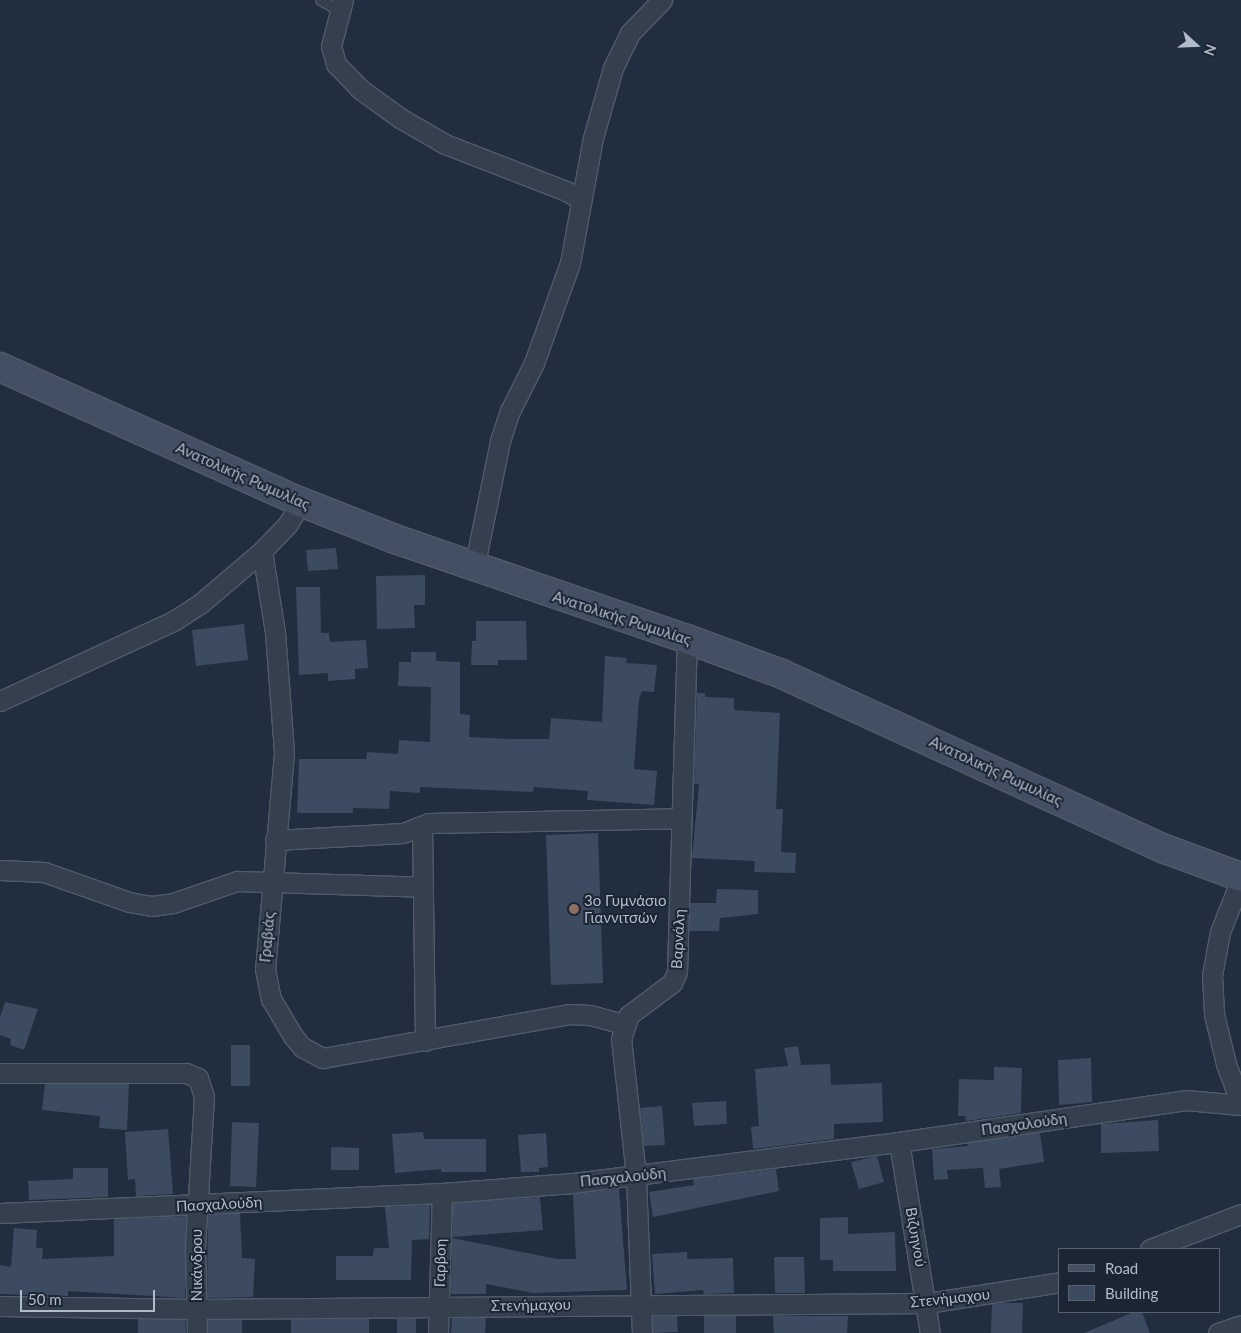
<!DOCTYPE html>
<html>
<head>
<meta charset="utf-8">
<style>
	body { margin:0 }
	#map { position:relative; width:1241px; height:1333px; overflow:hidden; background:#212e40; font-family:Lato,sans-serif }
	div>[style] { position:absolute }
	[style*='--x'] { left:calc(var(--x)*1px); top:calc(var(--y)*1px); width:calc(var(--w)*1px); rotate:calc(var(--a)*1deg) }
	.building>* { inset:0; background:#3d4b60 }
	.roads { filter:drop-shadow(1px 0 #515b6a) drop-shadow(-1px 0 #515b6a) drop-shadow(0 1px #515b6a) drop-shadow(0 -1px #515b6a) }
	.lane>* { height:10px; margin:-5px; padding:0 5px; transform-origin:5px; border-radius:5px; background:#35404f }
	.street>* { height:19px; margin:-9.5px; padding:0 9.5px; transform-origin:9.5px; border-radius:9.5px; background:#35404f }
	.secondary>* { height:28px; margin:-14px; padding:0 14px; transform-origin:14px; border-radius:14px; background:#434f63 }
	.dots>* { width:14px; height:14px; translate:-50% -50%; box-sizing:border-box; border:2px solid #1b2534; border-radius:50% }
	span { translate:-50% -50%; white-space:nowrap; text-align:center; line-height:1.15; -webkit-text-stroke:4px #1b2534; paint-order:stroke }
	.street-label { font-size:15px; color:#b1bbca }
	.poi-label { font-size:15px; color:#b1bbca }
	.left { translate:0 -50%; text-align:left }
	.legend { position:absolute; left:1058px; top:1248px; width:162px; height:65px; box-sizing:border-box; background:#1b2534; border:1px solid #576170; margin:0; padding:6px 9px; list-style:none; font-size:15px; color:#b1bbca }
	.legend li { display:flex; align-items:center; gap:10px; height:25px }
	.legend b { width:25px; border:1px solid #576170 }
	.north { position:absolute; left:1171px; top:20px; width:50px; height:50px; -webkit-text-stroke:4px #1b2534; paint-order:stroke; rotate:110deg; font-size:14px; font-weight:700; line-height:20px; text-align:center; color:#b1bbca }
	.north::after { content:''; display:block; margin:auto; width:18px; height:22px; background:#b1bbca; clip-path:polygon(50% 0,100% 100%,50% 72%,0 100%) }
	.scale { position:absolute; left:20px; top:1290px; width:135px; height:22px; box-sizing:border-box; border:2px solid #b1bbca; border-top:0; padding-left:6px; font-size:15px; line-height:18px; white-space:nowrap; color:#b1bbca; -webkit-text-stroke:4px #1b2534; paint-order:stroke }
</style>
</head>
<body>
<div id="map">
	<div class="building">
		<i style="clip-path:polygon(336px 548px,338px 569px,308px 571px,306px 550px)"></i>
		<i style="clip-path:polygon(425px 575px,425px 605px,414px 605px,415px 628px,377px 629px,376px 576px)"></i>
		<i style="clip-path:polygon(296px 587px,320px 587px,321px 633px,329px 633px,330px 642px,366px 640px,368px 668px,355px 669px,355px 679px,328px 681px,328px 673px,299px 675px)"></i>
		<i style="clip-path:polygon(476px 621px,526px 621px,527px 660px,498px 660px,498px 665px,471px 665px,472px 641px,476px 641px)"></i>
		<i style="clip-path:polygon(244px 624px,248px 660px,196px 666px,192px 630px)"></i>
		<i style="clip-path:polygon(411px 652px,436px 652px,436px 661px,460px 662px,460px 714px,470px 715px,469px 737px,512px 739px,549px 739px,551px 718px,602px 722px,605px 656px,627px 658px,626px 663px,657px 665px,654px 692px,642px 691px,639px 699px,634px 769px,657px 771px,654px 805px,587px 800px,588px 791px,534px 787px,533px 792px,420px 787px,420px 793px,390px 791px,389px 809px,353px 808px,353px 813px,297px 813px,299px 759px,366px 759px,367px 752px,398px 754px,399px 740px,430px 742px,431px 687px,398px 686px,399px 662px,411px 662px)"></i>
		<i style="clip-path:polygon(697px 693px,705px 693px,705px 697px,734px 698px,734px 710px,780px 713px,776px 809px,783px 809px,781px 852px,796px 853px,795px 873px,754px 872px,755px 861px,692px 858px,699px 784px,694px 784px)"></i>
		<i style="clip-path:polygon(598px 833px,603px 983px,551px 985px,546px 835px)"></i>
		<i style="clip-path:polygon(717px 889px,758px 890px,758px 914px,720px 918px,719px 931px,690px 931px,690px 903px,716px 903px)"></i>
		<i style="clip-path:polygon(5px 1002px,38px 1009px,24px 1050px,10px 1045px,11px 1039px,0 1035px,0 1017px)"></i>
		<i style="clip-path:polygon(231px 1045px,250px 1045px,250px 1086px,231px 1086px)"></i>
		<i style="clip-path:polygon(798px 1046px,801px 1065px,830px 1064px,831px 1085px,882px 1083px,883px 1122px,834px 1124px,834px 1139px,753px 1149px,751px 1127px,759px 1126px,755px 1069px,788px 1066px,784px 1048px)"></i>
		<i style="clip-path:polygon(1091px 1058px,1092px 1102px,1059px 1105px,1058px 1060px)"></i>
		<i style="clip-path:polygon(994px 1067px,1022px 1068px,1021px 1113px,966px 1121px,965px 1116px,958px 1116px,959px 1079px,994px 1080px)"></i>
		<i style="clip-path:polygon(45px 1084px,129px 1084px,127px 1130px,99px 1128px,100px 1116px,42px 1110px)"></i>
		<i style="clip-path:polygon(726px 1101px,727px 1124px,694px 1126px,692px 1103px)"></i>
		<i style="clip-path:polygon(662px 1106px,665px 1145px,644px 1146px,640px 1108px)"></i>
		<i style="clip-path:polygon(1158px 1120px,1159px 1151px,1101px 1153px,1101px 1124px)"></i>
		<i style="clip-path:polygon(232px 1122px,259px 1123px,256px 1187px,230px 1186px)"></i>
		<i style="clip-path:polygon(168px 1129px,173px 1194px,136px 1196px,135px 1179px,128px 1180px,125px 1132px)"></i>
		<i style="clip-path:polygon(423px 1132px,424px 1139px,486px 1139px,486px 1172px,441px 1172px,441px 1169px,395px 1173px,392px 1134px)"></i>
		<i style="clip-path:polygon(546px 1133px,548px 1167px,539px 1168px,539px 1172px,521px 1172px,518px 1135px)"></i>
		<i style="clip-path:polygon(1040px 1133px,1044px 1162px,999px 1169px,1001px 1187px,985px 1188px,983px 1168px,947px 1170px,948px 1179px,934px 1180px,932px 1149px,968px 1146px,968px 1143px)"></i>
		<i style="clip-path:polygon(331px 1147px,359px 1148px,359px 1170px,331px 1170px)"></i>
		<i style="clip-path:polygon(877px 1156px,884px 1182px,859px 1189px,851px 1162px)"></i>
		<i style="clip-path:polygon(73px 1168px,108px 1168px,108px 1197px,29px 1200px,28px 1181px,73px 1179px)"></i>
		<i style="clip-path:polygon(776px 1169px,779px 1191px,653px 1217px,649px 1192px,694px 1185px,693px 1179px)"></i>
		<i style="clip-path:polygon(619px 1189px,627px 1290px,533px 1293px,486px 1284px,486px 1294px,451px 1294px,452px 1238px,557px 1259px,576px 1259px,573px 1194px)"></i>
		<i style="clip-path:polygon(540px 1197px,543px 1230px,452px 1237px,453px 1203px)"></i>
		<i style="clip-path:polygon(430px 1205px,429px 1239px,412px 1240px,411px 1280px,336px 1280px,336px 1256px,373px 1256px,374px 1248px,389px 1248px,385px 1207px)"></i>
		<i style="clip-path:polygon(240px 1213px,242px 1258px,255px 1259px,253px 1297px,207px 1298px,208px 1215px)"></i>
		<i style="clip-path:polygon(186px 1216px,185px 1298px,68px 1291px,68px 1296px,0 1294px,0 1265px,11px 1267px,14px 1228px,37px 1230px,36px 1248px,43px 1248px,42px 1259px,114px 1256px,114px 1219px)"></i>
		<i style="clip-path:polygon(848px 1217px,848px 1234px,895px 1232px,896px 1271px,833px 1271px,833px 1260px,820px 1260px,820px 1218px)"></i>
		<i style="clip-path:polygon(687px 1252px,687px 1259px,733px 1258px,734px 1293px,704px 1294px,703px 1290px,655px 1294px,652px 1254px)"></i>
		<i style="clip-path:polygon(774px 1257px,804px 1257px,805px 1293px,775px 1293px)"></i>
		<i style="clip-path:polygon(1002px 1303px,1023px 1303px,1022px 1333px,991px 1333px,992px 1304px)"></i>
		<i style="clip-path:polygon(1134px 1312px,1142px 1312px,1150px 1333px,1084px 1333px)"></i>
		<i style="clip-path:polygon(677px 1316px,678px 1332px,653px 1333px,653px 1317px)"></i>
		<i style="clip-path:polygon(704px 1316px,736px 1316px,736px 1333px,704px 1333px)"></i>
		<i style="clip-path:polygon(773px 1316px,848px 1316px,847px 1333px,774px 1333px)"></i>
		<i style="clip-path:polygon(416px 1318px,416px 1333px,397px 1333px,397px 1319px)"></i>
		<i style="clip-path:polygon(452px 1318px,486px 1318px,485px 1333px,451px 1333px)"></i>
		<i style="clip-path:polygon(138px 1319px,185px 1320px,186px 1333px,138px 1333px)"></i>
		<i style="clip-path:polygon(291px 1319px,369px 1319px,369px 1333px,291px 1333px)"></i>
		<i style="clip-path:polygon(208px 1320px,242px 1320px,242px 1333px,208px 1333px)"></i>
	</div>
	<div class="roads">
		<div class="lane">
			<i style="--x:321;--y:0;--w:22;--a:30"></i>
		</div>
		<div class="street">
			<i style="--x:343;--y:0;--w:48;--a:104.6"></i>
			<i style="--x:331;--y:46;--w:19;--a:74"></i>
			<i style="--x:336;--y:64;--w:35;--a:46"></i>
			<i style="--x:360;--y:89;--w:49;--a:35.9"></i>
			<i style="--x:400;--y:118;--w:52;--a:30"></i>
			<i style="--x:445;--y:144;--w:130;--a:21.2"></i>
			<i style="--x:566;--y:191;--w:18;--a:29"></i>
			<i style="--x:301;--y:502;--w:26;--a:121"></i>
			<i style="--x:288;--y:524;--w:37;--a:134"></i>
			<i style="--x:262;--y:551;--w:82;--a:80.9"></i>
			<i style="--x:275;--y:632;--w:121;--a:85.7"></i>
			<i style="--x:284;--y:753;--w:217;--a:95"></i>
			<i style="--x:265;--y:969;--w:31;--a:79"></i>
			<i style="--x:271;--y:999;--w:43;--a:59.3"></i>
			<i style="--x:293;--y:1036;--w:14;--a:51"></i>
			<i style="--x:302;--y:1047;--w:24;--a:28"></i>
			<i style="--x:323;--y:1058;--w:250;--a:-10.1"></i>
			<i style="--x:569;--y:1014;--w:21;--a:3"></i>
			<i style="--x:590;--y:1015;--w:35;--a:15"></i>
			<i style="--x:474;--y:568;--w:130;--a:-78.4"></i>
			<i style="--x:500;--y:441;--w:32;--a:-72"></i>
			<i style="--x:510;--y:411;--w:54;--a:-63.4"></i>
			<i style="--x:534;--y:363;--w:106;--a:-70.2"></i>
			<i style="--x:570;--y:263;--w:127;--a:-79.6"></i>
			<i style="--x:593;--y:138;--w:73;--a:-74.1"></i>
			<i style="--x:613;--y:68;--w:39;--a:-64"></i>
			<i style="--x:630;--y:33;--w:46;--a:-45.9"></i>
			<i style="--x:0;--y:701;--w:193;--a:-24.8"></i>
			<i style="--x:175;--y:620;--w:31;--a:-33"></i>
			<i style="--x:201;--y:603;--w:80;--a:-40.4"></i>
			<i style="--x:422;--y:826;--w:215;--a:89.2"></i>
			<i style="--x:275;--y:840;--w:128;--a:-3.1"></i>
			<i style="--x:403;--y:833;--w:28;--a:-21"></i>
			<i style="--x:429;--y:823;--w:252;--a:-1.1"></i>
			<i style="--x:0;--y:870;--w:44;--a:2.6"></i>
			<i style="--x:44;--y:872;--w:90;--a:19.4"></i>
			<i style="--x:129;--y:902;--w:23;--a:10"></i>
			<i style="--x:152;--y:906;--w:21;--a:-8"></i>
			<i style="--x:173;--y:903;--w:68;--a:-19"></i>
			<i style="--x:237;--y:881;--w:186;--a:1.8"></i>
			<i style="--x:1241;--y:879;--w:57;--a:111.6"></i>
			<i style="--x:1220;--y:932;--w:44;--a:100.5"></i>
			<i style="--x:1212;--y:975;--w:39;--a:87"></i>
			<i style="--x:1214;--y:1014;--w:51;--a:76.5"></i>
			<i style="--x:1226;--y:1064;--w:43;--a:69.4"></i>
			<i style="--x:0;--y:1073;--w:186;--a:0"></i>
			<i style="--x:186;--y:1073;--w:13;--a:23"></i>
			<i style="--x:198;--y:1078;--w:19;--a:72"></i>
			<i style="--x:204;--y:1096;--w:151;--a:93.4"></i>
			<i style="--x:195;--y:1247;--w:86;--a:88.7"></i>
			<i style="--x:899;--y:1142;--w:193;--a:80.8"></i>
			<i style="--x:0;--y:1213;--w:442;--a:-2.6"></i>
			<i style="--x:442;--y:1193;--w:131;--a:-4.4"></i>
			<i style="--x:573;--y:1183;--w:329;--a:-7.2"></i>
			<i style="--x:899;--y:1142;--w:290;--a:-8.3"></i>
			<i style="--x:1186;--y:1100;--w:55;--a:5.2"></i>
			<i style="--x:1150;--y:1249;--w:97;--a:-21"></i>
			<i style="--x:0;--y:1306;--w:197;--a:0.9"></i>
			<i style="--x:197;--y:1309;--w:731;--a:-0.47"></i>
			<i style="--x:928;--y:1303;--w:134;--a:-9"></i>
			<i style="--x:438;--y:1333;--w:140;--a:-88.4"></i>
			<i style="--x:642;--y:1333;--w:157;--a:-92.2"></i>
			<i style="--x:636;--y:1176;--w:138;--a:-96.2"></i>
			<i style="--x:621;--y:1039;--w:25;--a:-72"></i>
			<i style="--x:629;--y:1015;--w:54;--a:-36.7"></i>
			<i style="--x:672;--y:983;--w:12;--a:-66"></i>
			<i style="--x:677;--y:972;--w:333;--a:-88.3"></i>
			<i style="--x:1218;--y:1333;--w:24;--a:-19"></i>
		</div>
		<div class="secondary">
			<i style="--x:0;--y:367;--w:330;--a:24.2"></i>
			<i style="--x:301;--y:502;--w:101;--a:21.5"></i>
			<i style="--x:395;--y:539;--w:309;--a:18.9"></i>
			<i style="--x:687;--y:639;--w:101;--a:20.2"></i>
			<i style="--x:782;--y:674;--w:421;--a:24.6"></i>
			<i style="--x:1165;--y:849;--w:81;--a:20.2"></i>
		</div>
	</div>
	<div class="dots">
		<i style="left:574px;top:909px;background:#8d6e63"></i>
	</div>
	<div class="street-label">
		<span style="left:243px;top:476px;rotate:24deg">Ανατολικής Ρωμυλίας</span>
		<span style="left:622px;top:618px;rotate:18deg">Ανατολικής Ρωμυλίας</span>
		<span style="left:996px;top:771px;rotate:25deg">Ανατολικής Ρωμυλίας</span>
		<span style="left:267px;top:937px;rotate:-85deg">Γραβιάς</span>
		<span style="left:678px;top:939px;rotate:-87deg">Βαρνάλη</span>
		<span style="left:1024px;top:1124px;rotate:-8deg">Πασχαλούδη</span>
		<span style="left:623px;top:1177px;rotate:-6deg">Πασχαλούδη</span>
		<span style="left:219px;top:1204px;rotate:-3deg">Πασχαλούδη</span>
		<span style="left:916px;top:1237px;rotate:80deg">Βιζυηνού</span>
		<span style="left:440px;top:1263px;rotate:-89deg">Γαρβοη</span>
		<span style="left:197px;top:1265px;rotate:-90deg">Νικάνδρου</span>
		<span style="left:950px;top:1298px;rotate:-6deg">Στενήμαχου</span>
		<span style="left:531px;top:1305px;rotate:-1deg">Στενήμαχου</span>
	</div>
	<div class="poi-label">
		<span class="left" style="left:584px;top:909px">3ο Γυμνάσιο<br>Γιαννιτσών</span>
	</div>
	<ul class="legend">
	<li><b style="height:6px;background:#434f63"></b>Road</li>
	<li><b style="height:14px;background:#3d4b60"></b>Building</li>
	</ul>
	<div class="north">N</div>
	<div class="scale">50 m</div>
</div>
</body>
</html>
